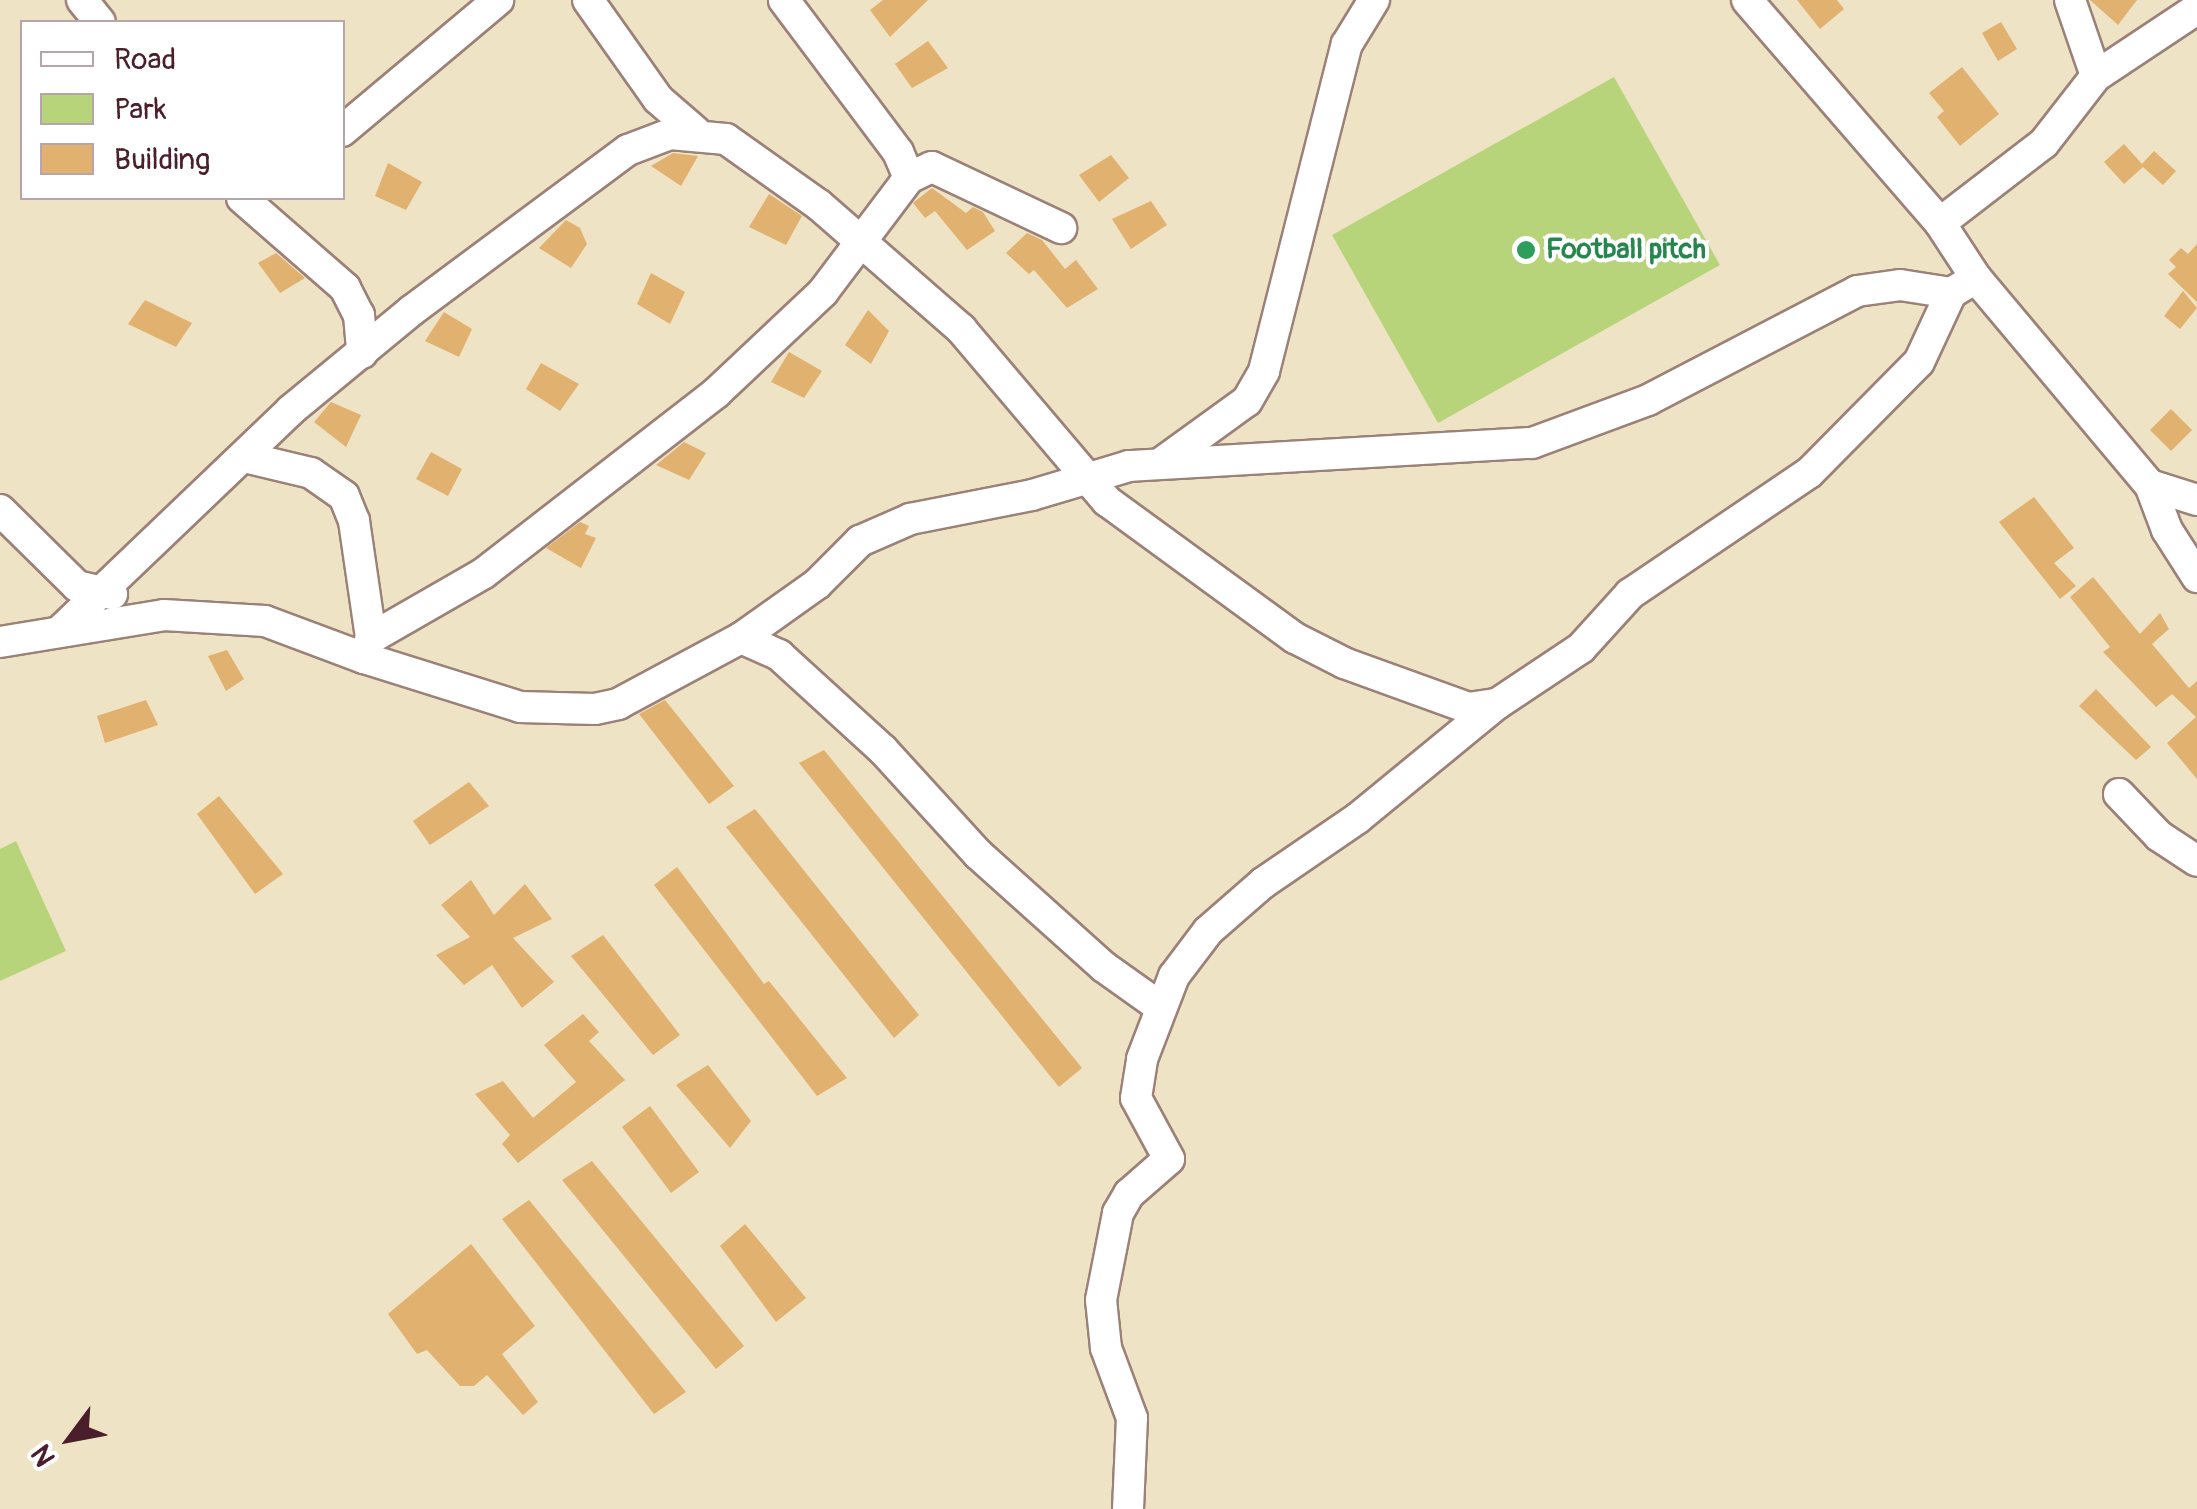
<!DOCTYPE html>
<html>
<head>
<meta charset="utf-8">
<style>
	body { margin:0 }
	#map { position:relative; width:2197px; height:1509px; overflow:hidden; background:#efe3c6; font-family:Pangolin,sans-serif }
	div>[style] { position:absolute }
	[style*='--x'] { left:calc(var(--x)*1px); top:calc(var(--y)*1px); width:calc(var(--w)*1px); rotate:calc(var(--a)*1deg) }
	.green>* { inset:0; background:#b8d47a }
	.building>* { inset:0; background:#e1b16f }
	.roads { filter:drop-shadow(2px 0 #9c8178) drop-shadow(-2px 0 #9c8178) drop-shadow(0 2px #9c8178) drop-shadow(0 -2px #9c8178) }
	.minor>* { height:30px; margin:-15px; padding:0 15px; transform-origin:15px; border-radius:15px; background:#fff }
	.dots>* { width:28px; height:28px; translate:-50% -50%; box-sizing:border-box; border:5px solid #fff; border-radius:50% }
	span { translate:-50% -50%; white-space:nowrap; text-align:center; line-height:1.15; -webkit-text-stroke:8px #fff; paint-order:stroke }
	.leisure-label { font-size:28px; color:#27864d; font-weight:700 }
	.left { translate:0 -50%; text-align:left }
	.legend { position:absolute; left:20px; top:20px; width:325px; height:180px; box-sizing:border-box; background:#fff; border:2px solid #b7a5aa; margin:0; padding:12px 18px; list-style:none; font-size:30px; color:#4a1f2b }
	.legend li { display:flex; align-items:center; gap:20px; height:50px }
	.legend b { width:50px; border:2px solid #b7a5aa }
	.north { position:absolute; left:20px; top:1389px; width:100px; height:100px; -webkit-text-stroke:8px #fff; paint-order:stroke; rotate:238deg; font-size:28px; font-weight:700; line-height:40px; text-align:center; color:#4a1f2b }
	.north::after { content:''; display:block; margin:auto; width:35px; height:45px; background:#4a1f2b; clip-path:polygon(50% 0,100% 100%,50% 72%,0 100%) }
</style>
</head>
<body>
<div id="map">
	<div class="green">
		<i style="clip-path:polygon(1614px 77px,1720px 265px,1438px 423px,1332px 235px)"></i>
		<i style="clip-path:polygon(16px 841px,66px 951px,0 981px,0 849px)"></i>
	</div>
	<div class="building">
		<i style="clip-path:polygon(883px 0,928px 0,890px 37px,870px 10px)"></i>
		<i style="clip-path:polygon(1797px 0,1837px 0,1844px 9px,1820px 29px)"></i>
		<i style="clip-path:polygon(2090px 0,2137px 0,2118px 25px)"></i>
		<i style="clip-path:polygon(2001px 22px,2017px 49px,1998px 61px,1982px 33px)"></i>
		<i style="clip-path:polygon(928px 41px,948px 68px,912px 88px,895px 64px)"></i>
		<i style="clip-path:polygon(1962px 67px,1999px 114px,1960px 146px,1937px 117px,1944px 111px,1929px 93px)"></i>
		<i style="clip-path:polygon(2124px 144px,2142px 164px,2154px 151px,2176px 171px,2163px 185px,2143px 167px,2124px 184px,2104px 162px)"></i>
		<i style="clip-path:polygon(673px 153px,698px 156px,681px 186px,651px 166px)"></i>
		<i style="clip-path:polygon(1111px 155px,1129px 178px,1099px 202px,1079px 175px)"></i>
		<i style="clip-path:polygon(388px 163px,422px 182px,406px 210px,375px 196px)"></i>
		<i style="clip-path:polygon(932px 188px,966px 213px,973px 207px,983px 212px,995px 231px,967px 250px,935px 211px,925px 218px,913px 203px)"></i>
		<i style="clip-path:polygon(769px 194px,802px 216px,786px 245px,749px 227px)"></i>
		<i style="clip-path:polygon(1151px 201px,1167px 225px,1131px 249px,1112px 219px)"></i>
		<i style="clip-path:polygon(566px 220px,580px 228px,587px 244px,571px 268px,539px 248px)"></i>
		<i style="clip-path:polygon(1027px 233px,1042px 240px,1065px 269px,1076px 260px,1098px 289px,1067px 308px,1034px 270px,1029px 274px,1006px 253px)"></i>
		<i style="clip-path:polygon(2197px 244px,2197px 302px,2168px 274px,2176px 267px,2169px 260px,2181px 248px,2188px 254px)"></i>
		<i style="clip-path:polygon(276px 253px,305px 278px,280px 293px,258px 263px)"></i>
		<i style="clip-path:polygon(651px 273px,685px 292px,670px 324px,637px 304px)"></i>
		<i style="clip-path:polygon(2183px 291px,2197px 308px,2180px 329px,2164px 316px)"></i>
		<i style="clip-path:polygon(145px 300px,192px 323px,176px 347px,128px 324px)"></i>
		<i style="clip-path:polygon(868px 310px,889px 331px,871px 364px,845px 345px)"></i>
		<i style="clip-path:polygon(444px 312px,472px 329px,459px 357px,425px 341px)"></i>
		<i style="clip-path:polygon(789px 352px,822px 371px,804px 398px,771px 382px)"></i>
		<i style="clip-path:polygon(541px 363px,579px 384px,560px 411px,526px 389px)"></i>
		<i style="clip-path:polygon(331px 402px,361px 415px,346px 447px,314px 422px)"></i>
		<i style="clip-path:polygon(2171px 409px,2192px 430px,2171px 451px,2150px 430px)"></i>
		<i style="clip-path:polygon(684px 442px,706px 453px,689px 480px,656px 465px)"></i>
		<i style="clip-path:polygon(431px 452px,462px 469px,448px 496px,416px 479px)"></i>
		<i style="clip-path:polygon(2034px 497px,2074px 548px,2054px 563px,2076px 586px,2060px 599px,1999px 522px)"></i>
		<i style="clip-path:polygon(580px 522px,589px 526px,585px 534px,596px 538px,581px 568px,546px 548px)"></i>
		<i style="clip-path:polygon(2093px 577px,2140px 634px,2160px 613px,2169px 629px,2152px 644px,2189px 688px,2197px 681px,2197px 779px,2167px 743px,2196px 717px,2172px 694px,2156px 707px,2103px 652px,2110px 647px,2070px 597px)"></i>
		<i style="clip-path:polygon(227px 650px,244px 679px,226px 691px,208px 656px)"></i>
		<i style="clip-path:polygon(2096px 689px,2151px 747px,2136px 760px,2079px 706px)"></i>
		<i style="clip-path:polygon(146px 700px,158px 725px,105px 743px,97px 716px)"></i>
		<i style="clip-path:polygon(665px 700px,734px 786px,709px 804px,639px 714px)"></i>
		<i style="clip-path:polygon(824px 750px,1082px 1068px,1059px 1087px,799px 763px)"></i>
		<i style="clip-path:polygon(469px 782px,489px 806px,430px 845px,413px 821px)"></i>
		<i style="clip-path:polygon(219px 796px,283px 874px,255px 894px,197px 814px)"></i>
		<i style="clip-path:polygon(755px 809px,919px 1015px,894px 1038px,726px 827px)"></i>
		<i style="clip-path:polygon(677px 867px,764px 984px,769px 981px,847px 1078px,817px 1096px,654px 885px)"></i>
		<i style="clip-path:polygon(471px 880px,494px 915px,525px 884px,552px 919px,513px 938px,554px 982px,522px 1008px,492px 965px,464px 985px,436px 955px,470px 937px,441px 905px)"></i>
		<i style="clip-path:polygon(603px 935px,680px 1035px,653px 1055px,571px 956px)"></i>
		<i style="clip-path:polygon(583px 1014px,599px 1032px,589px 1041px,625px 1080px,518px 1163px,502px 1144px,510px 1135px,475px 1094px,503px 1081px,533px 1118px,576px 1082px,544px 1045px)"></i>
		<i style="clip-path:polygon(708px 1065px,751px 1121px,730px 1148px,676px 1085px)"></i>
		<i style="clip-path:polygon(650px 1106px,699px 1172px,671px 1193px,622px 1127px)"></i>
		<i style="clip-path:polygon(592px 1161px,744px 1346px,716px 1369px,562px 1180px)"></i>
		<i style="clip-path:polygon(529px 1200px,686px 1392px,654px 1414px,502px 1219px)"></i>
		<i style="clip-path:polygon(745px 1224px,806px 1298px,776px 1322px,720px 1246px)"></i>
		<i style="clip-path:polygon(471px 1244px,535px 1326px,502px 1354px,538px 1402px,523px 1415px,487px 1375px,474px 1386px,460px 1386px,427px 1350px,417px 1354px,388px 1314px)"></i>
	</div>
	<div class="roads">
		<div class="minor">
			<i style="--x:82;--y:0;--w:28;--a:51"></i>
			<i style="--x:588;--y:0;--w:121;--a:54.7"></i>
			<i style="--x:658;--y:99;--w:49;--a:40.9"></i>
			<i style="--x:1747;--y:0;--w:295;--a:49.1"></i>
			<i style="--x:1940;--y:223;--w:66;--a:56.8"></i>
			<i style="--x:1976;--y:278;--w:270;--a:50"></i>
			<i style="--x:2150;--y:485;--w:49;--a:17.7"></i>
			<i style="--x:2096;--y:76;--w:121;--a:-33.6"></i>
			<i style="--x:342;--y:131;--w:204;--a:-40"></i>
			<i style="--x:909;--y:178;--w:25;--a:-26"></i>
			<i style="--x:932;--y:167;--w:143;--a:25.3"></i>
			<i style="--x:242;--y:198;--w:137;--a:41.1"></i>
			<i style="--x:345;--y:288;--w:30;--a:63"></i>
			<i style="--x:359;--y:315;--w:38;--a:85"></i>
			<i style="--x:1940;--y:223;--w:131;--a:-37.6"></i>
			<i style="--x:2044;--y:143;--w:85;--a:-52.2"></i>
			<i style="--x:2096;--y:76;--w:80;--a:-108.9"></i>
			<i style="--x:244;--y:457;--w:69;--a:13.4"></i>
			<i style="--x:311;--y:473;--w:40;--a:34.9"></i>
			<i style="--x:344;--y:496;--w:27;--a:68"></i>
			<i style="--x:354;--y:521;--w:118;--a:81.7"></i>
			<i style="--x:1164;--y:461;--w:102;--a:-35.9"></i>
			<i style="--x:1247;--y:401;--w:34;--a:-60"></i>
			<i style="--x:1264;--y:371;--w:337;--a:-75.8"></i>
			<i style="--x:1347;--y:44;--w:52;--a:-58.5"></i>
			<i style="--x:2150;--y:485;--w:48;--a:69.3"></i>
			<i style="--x:2167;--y:530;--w:56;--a:57.4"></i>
			<i style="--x:0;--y:510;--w:108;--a:44.6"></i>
			<i style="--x:77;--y:586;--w:36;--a:13"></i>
			<i style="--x:62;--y:629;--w:317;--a:-43.7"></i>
			<i style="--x:291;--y:410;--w:156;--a:-39.5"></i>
			<i style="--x:411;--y:311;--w:270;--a:-36.6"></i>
			<i style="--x:628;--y:150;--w:45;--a:-20.9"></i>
			<i style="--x:670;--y:134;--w:56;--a:5.1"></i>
			<i style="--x:726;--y:139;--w:114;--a:35.4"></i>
			<i style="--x:819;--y:205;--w:189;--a:41.1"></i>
			<i style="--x:961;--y:329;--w:226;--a:49.7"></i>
			<i style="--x:1107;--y:501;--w:233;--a:36.1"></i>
			<i style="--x:1295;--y:638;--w:55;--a:27"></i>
			<i style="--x:1344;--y:663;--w:132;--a:19.9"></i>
			<i style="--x:1468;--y:708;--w:29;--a:-8"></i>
			<i style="--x:1497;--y:704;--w:101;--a:-33.7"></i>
			<i style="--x:1581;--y:648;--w:73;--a:-47.8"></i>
			<i style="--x:1630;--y:594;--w:216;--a:-34.1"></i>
			<i style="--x:1809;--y:473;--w:156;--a:-45.3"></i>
			<i style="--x:1919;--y:362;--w:76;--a:-65.1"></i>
			<i style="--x:1951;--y:293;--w:29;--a:-31"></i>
			<i style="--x:741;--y:638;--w:42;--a:24.1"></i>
			<i style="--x:779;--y:655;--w:141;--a:42.4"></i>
			<i style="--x:883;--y:750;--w:141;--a:47.6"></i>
			<i style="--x:978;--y:854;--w:169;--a:41.9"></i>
			<i style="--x:1104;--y:967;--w:69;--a:35.5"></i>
			<i style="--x:0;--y:642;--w:166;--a:-9.3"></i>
			<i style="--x:164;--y:615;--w:101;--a:3.4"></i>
			<i style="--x:265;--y:621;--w:106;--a:20.5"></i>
			<i style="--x:364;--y:658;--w:21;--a:-71"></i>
			<i style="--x:371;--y:638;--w:130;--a:-29.9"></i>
			<i style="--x:484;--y:573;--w:294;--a:-37.8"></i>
			<i style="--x:716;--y:393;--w:147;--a:-43.3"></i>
			<i style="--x:823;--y:292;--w:143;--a:-53"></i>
			<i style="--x:909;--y:178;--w:28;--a:-113"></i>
			<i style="--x:898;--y:152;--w:190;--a:-126.9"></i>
			<i style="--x:364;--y:658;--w:164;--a:17.4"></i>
			<i style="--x:520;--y:707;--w:75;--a:1.5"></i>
			<i style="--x:595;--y:709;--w:24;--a:-12"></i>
			<i style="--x:618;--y:704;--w:140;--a:-28.2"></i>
			<i style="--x:741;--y:638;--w:93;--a:-35.4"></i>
			<i style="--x:817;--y:584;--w:61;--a:-45"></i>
			<i style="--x:860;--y:541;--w:55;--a:-23.7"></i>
			<i style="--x:910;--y:519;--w:124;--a:-11.1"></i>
			<i style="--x:1032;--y:495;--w:101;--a:-16.6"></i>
			<i style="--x:1129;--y:466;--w:404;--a:-3.3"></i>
			<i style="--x:1532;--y:443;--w:124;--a:-20.3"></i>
			<i style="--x:1648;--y:400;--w:236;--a:-27.5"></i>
			<i style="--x:1857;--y:291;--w:43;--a:-7.9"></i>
			<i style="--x:1900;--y:285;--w:52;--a:8.9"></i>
			<i style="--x:2119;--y:794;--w:58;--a:46.4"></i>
			<i style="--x:2159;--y:836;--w:45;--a:33.3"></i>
			<i style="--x:1128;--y:1509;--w:91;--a:-87.5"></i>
			<i style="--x:1132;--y:1418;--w:75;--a:-110.4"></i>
			<i style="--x:1106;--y:1348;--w:48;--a:-95.9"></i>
			<i style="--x:1101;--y:1300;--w:89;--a:-78.9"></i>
			<i style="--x:1118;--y:1213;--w:22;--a:-60"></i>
			<i style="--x:1129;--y:1194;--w:53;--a:-41.2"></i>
			<i style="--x:1169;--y:1159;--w:69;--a:-118.4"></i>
			<i style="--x:1136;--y:1098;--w:39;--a:-81"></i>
			<i style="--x:1142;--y:1059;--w:89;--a:-68.9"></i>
			<i style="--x:1174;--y:976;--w:56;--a:-52.9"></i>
			<i style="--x:1208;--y:931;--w:73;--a:-41.1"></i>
			<i style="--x:1263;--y:883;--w:115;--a:-34.4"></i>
			<i style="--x:1358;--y:818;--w:180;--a:-39.4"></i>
		</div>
	</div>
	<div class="dots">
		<i style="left:1526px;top:250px;background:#2e9e5b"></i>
	</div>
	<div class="leisure-label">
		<span class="left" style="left:1546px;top:250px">Football pitch</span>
	</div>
	<ul class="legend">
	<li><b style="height:12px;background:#fff"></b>Road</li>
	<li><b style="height:28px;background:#b8d47a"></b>Park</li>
	<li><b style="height:28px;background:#e1b16f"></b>Building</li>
	</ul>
	<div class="north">N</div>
</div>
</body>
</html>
